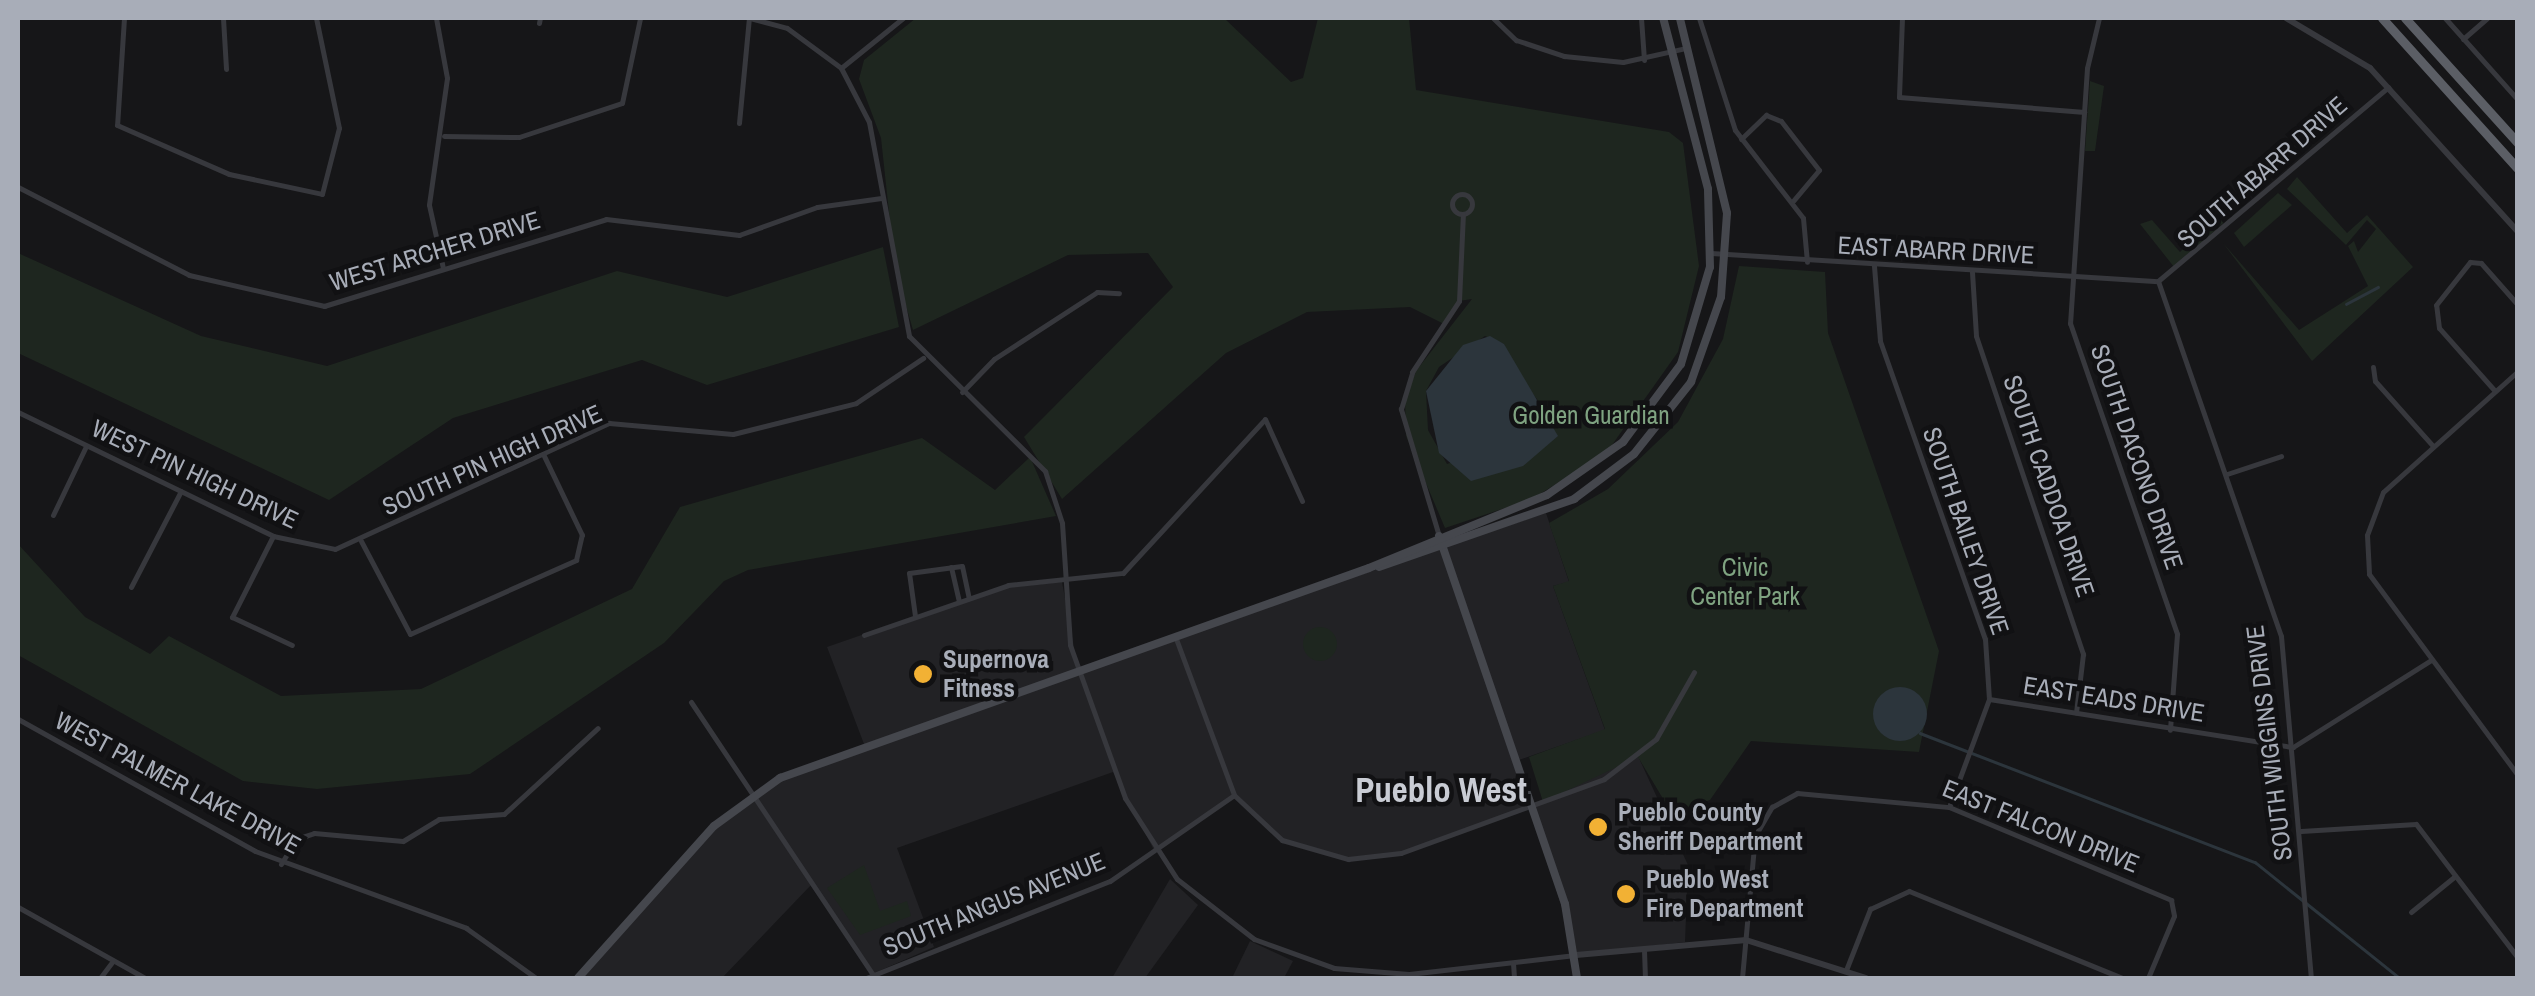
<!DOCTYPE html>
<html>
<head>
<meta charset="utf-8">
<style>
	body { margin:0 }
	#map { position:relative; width:2535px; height:996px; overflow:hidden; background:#161618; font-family:"Archivo Narrow",sans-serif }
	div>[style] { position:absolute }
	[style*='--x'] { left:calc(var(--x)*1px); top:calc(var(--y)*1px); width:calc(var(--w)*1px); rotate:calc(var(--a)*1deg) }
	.built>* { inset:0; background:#222225 }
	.green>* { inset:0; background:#1e261f }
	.round { border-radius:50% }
	.water>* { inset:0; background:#2c353c }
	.stream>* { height:2.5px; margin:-1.25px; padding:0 1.25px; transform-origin:1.25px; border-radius:1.25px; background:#2c353c }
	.minor>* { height:5px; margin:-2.5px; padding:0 2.5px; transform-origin:2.5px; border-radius:2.5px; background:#37383d }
	.minor>.ring { margin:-2.5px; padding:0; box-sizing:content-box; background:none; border:5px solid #37383d; border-radius:50% }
	.tertiary>* { height:6px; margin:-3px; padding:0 3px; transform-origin:3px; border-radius:3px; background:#37383d }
	.secondary>* { height:8px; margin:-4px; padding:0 4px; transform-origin:4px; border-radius:4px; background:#45474d }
	.trunk>* { height:9px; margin:-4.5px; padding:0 4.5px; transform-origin:4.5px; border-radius:4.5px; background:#5b5e65 }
	.dots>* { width:28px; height:28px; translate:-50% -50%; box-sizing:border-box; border:5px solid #111113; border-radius:50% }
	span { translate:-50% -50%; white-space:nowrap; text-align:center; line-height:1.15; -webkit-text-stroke:9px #111113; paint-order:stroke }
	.street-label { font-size:25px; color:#a8adb8 }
	.park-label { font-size:25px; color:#7fa381 }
	.poi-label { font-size:25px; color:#a8adb8; font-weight:700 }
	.left { translate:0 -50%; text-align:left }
	.district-label { font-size:35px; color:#c9ccd4; font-weight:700 }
	.frame { position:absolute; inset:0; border:20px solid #a8adb8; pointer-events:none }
</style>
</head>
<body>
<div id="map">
	<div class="built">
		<i style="clip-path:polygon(1546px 513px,1569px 582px,1553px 586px,1605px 730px,1516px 761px,1531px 805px,1638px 756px,1688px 865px,1685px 942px,1576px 955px,1531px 806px,1401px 853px,1348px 859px,1282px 840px,1233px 796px,1155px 852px,1113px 772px,897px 848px,934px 947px,872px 974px,812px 884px,722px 978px,578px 978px,691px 849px,763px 788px,864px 744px,827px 647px,994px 589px,1062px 582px,1078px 669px)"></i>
		<i style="clip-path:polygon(1170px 879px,1198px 905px,1145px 978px,1112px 978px)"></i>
		<i style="clip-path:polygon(1250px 941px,1293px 961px,1284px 978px,1232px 978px)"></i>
	</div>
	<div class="green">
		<i style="clip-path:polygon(evenodd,916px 18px,1224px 18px,1291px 82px,1303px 78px,1318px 18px,1409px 18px,1416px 90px,1669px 132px,1683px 143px,1699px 266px,1678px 352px,1607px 452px,1532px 499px,1445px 528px,1406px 436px,1405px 401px,1416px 371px,1472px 299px,1459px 301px,1444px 324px,1410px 307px,1307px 312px,1226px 353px,1062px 499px,1024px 437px,1173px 287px,1148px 253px,1068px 255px,913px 330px,895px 268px,881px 138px,859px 79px,864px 60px,916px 18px,1485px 336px,1504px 344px,1509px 365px,1558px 425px,1447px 464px,1428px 430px,1426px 391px,1439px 367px,1485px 336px)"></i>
		<i style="clip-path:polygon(2090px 81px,2104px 86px,2095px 151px,2085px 151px)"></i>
		<i style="clip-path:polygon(2297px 177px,2347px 233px,2367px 215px,2413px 267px,2312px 361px,2223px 243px,2299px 330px,2368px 286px,2348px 246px,2354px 241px,2358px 252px,2376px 229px,2367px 220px,2346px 245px,2287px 189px)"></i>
		<i style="clip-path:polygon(2278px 193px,2292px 205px,2244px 247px,2234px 233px)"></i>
		<i style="clip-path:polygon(2226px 205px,2238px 210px,2174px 267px,2140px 224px,2152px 220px,2180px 252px)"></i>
		<i style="clip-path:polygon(883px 247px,899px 327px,707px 385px,642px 360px,453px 418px,329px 500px,18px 353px,18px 253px,201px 336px,327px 366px,617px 271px,727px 297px)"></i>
		<i style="clip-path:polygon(1739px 266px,1825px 272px,1828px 333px,1939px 651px,1919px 752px,1751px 741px,1710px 800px,1671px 812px,1638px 757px,1543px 802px,1529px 757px,1605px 729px,1553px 586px,1569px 581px,1549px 523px,1608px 489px,1678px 422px,1723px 339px)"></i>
		<i style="clip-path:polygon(922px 438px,995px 490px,1030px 457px,1056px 516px,748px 570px,724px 581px,664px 643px,470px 774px,317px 789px,243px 781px,18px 655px,18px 544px,85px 617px,150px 654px,169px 636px,281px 696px,421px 689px,632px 589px,680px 507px)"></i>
		<i class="round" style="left:1303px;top:627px;width:34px;height:34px"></i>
		<i style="clip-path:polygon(864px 865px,880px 911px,907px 901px,911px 916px,860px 935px,827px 888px)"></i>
	</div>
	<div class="water">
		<i style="clip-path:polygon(1490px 336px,1504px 344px,1558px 436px,1523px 466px,1471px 481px,1439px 453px,1426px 391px,1463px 345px)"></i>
		<i class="round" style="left:1873px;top:687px;width:54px;height:54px"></i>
	</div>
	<div class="stream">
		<i style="--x:2346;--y:304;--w:36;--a:-28"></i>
		<i style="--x:1920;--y:733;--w:359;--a:21.1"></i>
		<i style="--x:2255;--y:862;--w:186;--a:38.7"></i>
	</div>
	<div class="minor">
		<i style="--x:124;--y:18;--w:107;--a:93.7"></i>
		<i style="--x:117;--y:125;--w:122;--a:23.6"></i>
		<i style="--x:229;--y:174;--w:95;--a:12.1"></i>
		<i style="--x:322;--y:194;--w:68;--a:-75.6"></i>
		<i style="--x:339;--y:128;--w:112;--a:-101.8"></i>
		<i style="--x:223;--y:18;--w:51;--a:86.6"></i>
		<i style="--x:436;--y:18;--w:61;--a:79.6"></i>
		<i style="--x:447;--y:78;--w:128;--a:98.1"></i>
		<i style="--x:429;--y:205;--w:65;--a:77.5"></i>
		<i style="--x:750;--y:18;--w:38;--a:15"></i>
		<i style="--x:787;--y:28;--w:67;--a:36.5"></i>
		<i style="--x:841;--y:68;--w:61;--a:62.6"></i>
		<i style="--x:869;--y:122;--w:218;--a:79.4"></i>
		<i style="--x:909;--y:336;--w:192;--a:44.8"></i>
		<i style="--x:1045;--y:471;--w:55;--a:71.9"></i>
		<i style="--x:1062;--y:523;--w:122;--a:86.2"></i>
		<i style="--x:1070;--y:645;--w:163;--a:70.2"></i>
		<i style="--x:1125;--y:798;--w:96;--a:57.3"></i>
		<i style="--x:1177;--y:879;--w:98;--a:37.9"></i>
		<i style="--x:1254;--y:939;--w:85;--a:19.9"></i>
		<i style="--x:1334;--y:968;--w:75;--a:4.6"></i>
		<i style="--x:1409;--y:974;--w:167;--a:-6.5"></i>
		<i style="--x:1493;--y:18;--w:32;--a:44"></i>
		<i style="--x:1516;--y:40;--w:51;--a:18.4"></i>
		<i style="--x:1564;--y:56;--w:59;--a:5.8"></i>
		<i style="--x:1623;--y:62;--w:65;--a:-12.5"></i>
		<i style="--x:1641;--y:18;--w:42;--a:85.9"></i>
		<i style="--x:1699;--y:18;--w:118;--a:72.2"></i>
		<i style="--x:1735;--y:130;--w:111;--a:52.3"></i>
		<i style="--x:1803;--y:218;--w:44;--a:84.8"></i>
		<i style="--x:1902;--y:18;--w:79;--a:92.2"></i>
		<i style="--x:1899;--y:97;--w:186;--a:4.6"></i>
		<i style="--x:2099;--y:18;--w:51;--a:103.5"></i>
		<i style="--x:2087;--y:68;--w:256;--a:93.8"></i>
		<i style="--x:2070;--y:323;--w:329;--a:71"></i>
		<i style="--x:2177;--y:634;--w:96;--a:94.2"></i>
		<i style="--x:2445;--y:18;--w:110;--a:48.3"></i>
		<i style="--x:539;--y:23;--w:5;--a:-79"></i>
		<i style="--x:2463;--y:39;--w:32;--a:-41"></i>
		<i style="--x:841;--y:68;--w:80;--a:-38.9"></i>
		<i style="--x:739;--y:123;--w:105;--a:-84.6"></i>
		<i style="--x:444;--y:136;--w:75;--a:0.8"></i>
		<i style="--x:519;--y:137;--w:108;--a:-18.3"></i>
		<i style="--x:622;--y:103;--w:87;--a:-78"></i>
		<i style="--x:1741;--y:139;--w:35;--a:-44"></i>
		<i style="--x:1766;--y:115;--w:16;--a:22"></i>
		<i style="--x:1781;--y:121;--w:62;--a:52.2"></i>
		<i style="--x:1819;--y:170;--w:40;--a:130"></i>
		<i style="--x:18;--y:187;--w:192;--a:27.2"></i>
		<i style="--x:189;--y:275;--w:139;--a:12.9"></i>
		<i style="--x:324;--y:306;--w:295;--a:-17.1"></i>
		<i style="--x:606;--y:219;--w:134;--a:6.9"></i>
		<i style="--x:739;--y:235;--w:83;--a:-19.7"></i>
		<i style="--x:817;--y:207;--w:65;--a:-8"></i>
		<i class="ring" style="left:1452px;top:194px;width:15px;height:15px"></i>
		<i style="--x:1711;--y:253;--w:448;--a:3.6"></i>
		<i style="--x:2158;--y:281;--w:301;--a:-40.1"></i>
		<i style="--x:1874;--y:266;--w:75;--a:85.4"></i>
		<i style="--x:1880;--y:341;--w:316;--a:70.6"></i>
		<i style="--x:1985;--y:639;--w:60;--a:86.2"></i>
		<i style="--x:1989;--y:699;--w:115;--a:110.3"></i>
		<i style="--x:1972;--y:272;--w:64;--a:86.4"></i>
		<i style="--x:1976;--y:336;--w:336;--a:71.4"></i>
		<i style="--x:2083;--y:654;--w:59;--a:96.8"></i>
		<i style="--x:2158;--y:281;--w:376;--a:70.9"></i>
		<i style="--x:2281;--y:636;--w:343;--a:85"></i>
		<i style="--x:2373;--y:367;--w:14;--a:82"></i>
		<i style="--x:2375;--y:381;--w:87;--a:48.3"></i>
		<i style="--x:2518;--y:371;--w:181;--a:138.1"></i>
		<i style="--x:2383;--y:492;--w:46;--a:110.4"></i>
		<i style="--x:2367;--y:535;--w:39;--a:87"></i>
		<i style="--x:2369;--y:574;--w:250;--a:53.5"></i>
		<i style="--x:2495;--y:391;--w:84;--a:-131.6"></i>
		<i style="--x:2439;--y:328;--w:23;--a:-97"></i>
		<i style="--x:2436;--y:305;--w:55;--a:-51.7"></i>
		<i style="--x:2470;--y:262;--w:11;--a:5"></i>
		<i style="--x:2481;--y:263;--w:56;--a:48.6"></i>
		<i style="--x:962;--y:392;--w:46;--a:-45.9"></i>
		<i style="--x:994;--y:359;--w:123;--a:-33"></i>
		<i style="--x:1097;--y:292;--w:22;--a:3"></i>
		<i style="--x:18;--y:412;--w:284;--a:25.9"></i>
		<i style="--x:273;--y:536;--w:63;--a:11.8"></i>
		<i style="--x:335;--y:549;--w:302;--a:-24.7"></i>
		<i style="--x:609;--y:423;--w:124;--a:5.1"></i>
		<i style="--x:733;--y:434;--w:127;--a:-14.1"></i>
		<i style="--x:856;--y:403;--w:81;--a:-33.9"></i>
		<i style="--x:2227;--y:474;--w:57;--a:-18.4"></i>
		<i style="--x:53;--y:515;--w:76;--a:-64.4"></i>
		<i style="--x:273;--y:536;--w:91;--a:116.8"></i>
		<i style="--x:232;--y:617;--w:66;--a:25"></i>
		<i style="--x:1439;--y:536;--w:133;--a:-106.7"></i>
		<i style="--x:1401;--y:409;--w:39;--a:-73"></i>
		<i style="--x:1412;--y:372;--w:85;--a:-56.5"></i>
		<i style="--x:1459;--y:301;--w:87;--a:-87.4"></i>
		<i style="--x:361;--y:541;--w:105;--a:62.2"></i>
		<i style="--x:410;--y:634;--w:182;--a:-24"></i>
		<i style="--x:576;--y:560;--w:26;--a:-77"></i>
		<i style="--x:582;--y:535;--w:88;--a:-115.7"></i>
		<i style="--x:951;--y:567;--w:35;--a:77"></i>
		<i style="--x:131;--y:587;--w:108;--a:-62.5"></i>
		<i style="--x:915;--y:616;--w:43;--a:-97.9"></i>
		<i style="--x:909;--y:573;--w:53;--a:-7.5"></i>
		<i style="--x:962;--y:566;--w:33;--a:78"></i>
		<i style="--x:864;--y:635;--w:152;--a:-19.1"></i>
		<i style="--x:1008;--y:585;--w:116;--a:-6"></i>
		<i style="--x:1123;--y:573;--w:209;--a:-47.3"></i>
		<i style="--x:1265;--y:419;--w:90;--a:65.7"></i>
		<i style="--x:1175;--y:636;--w:170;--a:69.6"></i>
		<i style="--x:1234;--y:795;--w:66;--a:43.2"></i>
		<i style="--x:1282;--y:840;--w:69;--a:16.1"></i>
		<i style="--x:1348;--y:859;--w:53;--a:-6.5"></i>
		<i style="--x:1401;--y:853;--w:216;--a:-20"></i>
		<i style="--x:1604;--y:779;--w:66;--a:-37.6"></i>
		<i style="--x:1656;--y:739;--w:77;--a:-60.4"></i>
		<i style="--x:1989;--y:699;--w:308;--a:9"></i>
		<i style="--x:2293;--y:747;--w:163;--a:-32.2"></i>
		<i style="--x:691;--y:702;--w:332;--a:56.3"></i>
		<i style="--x:18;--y:719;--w:271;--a:29.1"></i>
		<i style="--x:255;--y:851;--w:225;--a:20"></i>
		<i style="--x:466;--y:928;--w:86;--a:35.5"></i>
		<i style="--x:2301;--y:831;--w:115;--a:-3.5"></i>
		<i style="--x:2416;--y:824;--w:168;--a:52.7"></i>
		<i style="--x:281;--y:864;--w:29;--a:-59"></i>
		<i style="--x:296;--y:839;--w:19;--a:-18"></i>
		<i style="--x:314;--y:833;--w:89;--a:5.1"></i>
		<i style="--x:403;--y:841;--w:42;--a:-31.4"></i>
		<i style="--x:439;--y:819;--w:65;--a:-4.4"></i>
		<i style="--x:504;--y:814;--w:127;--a:-42.5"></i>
		<i style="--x:18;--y:907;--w:145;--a:29.2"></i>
		<i style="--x:2411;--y:912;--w:55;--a:-39.1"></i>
		<i style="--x:1644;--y:950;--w:28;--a:88"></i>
		<i style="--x:1513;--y:963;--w:15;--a:86"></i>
		<i style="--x:1846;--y:970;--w:66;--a:-68.5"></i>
		<i style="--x:1870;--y:909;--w:43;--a:-24.8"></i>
		<i style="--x:1909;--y:891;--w:230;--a:22.2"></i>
		<i style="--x:100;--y:978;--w:21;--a:-53"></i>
		<i style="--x:866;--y:978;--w:263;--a:-21.7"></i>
		<i style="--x:1110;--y:881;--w:151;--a:-34.7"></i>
		<i style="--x:1742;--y:978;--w:143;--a:-84.8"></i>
		<i style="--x:1755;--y:836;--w:34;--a:-60"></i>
		<i style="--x:1772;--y:807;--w:29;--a:-29"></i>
		<i style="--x:1797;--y:793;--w:153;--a:5.3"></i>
		<i style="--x:1949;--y:807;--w:241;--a:22.7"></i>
		<i style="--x:2171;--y:900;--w:16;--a:79"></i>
		<i style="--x:2174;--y:916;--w:67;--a:112.8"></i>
	</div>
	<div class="tertiary">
		<i style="--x:2286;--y:18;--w:98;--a:30.8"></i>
		<i style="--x:2370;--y:68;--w:221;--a:47.9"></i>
		<i style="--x:1576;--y:955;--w:171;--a:-5"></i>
		<i style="--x:1746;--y:940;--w:126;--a:17.6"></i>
	</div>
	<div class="secondary">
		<i style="--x:1439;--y:536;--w:389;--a:71.1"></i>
		<i style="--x:1565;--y:904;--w:75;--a:80.8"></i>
		<i style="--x:1379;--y:567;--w:207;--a:-19.2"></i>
		<i style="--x:1574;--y:499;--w:75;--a:-36.9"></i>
		<i style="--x:1634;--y:454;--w:92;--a:-51.6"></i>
		<i style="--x:1691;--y:382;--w:90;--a:-70.6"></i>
		<i style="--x:1721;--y:297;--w:84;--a:-85.9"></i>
		<i style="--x:1727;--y:213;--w:201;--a:-103.6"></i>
		<i style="--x:578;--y:978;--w:204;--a:-48.2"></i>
		<i style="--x:714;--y:826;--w:82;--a:-36"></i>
		<i style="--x:780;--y:778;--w:625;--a:-19.62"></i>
		<i style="--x:1369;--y:568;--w:192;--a:-22.3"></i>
		<i style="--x:1547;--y:495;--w:93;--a:-34.9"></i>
		<i style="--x:1623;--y:442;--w:97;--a:-53.4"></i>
		<i style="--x:1681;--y:364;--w:101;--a:-73.4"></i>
		<i style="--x:1710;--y:267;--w:78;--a:-91.5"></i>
		<i style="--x:1708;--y:189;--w:177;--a:-104.7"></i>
	</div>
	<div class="trunk">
		<i style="--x:2382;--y:18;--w:203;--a:48"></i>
		<i style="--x:2405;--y:18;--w:169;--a:47.9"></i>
	</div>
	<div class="dots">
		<i style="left:923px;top:674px;background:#f2b134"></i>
		<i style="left:1598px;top:827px;background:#f2b134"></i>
		<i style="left:1626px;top:894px;background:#f2b134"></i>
	</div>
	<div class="street-label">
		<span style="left:2262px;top:172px;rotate:-41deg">SOUTH ABARR DRIVE</span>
		<span style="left:1936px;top:250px;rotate:3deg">EAST ABARR DRIVE</span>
		<span style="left:435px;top:251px;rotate:-17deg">WEST ARCHER DRIVE</span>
		<span style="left:2137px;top:457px;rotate:71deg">SOUTH DACONO DRIVE</span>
		<span style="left:492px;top:460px;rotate:-24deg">SOUTH PIN HIGH DRIVE</span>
		<span style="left:195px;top:474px;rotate:25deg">WEST PIN HIGH DRIVE</span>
		<span style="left:2049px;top:486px;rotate:71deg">SOUTH CADDOA DRIVE</span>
		<span style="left:1966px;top:531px;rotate:71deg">SOUTH BAILEY DRIVE</span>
		<span style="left:2114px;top:699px;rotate:9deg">EAST EADS DRIVE</span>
		<span style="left:2269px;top:743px;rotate:-97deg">SOUTH WIGGINS DRIVE</span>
		<span style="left:178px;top:783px;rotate:28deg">WEST PALMER LAKE DRIVE</span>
		<span style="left:2041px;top:826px;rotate:22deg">EAST FALCON DRIVE</span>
		<span style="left:994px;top:904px;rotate:-22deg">SOUTH ANGUS AVENUE</span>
	</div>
	<div class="park-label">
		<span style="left:1591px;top:415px">Golden Guardian</span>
		<span style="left:1745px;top:582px">Civic<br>Center Park</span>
	</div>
	<div class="poi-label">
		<span class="left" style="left:943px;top:674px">Supernova<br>Fitness</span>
		<span class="left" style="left:1618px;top:827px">Pueblo County<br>Sheriff Department</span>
		<span class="left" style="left:1646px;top:894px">Pueblo West<br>Fire Department</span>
	</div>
	<div class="district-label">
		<span style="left:1441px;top:790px">Pueblo West</span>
	</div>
	<div class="frame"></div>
</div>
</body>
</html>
